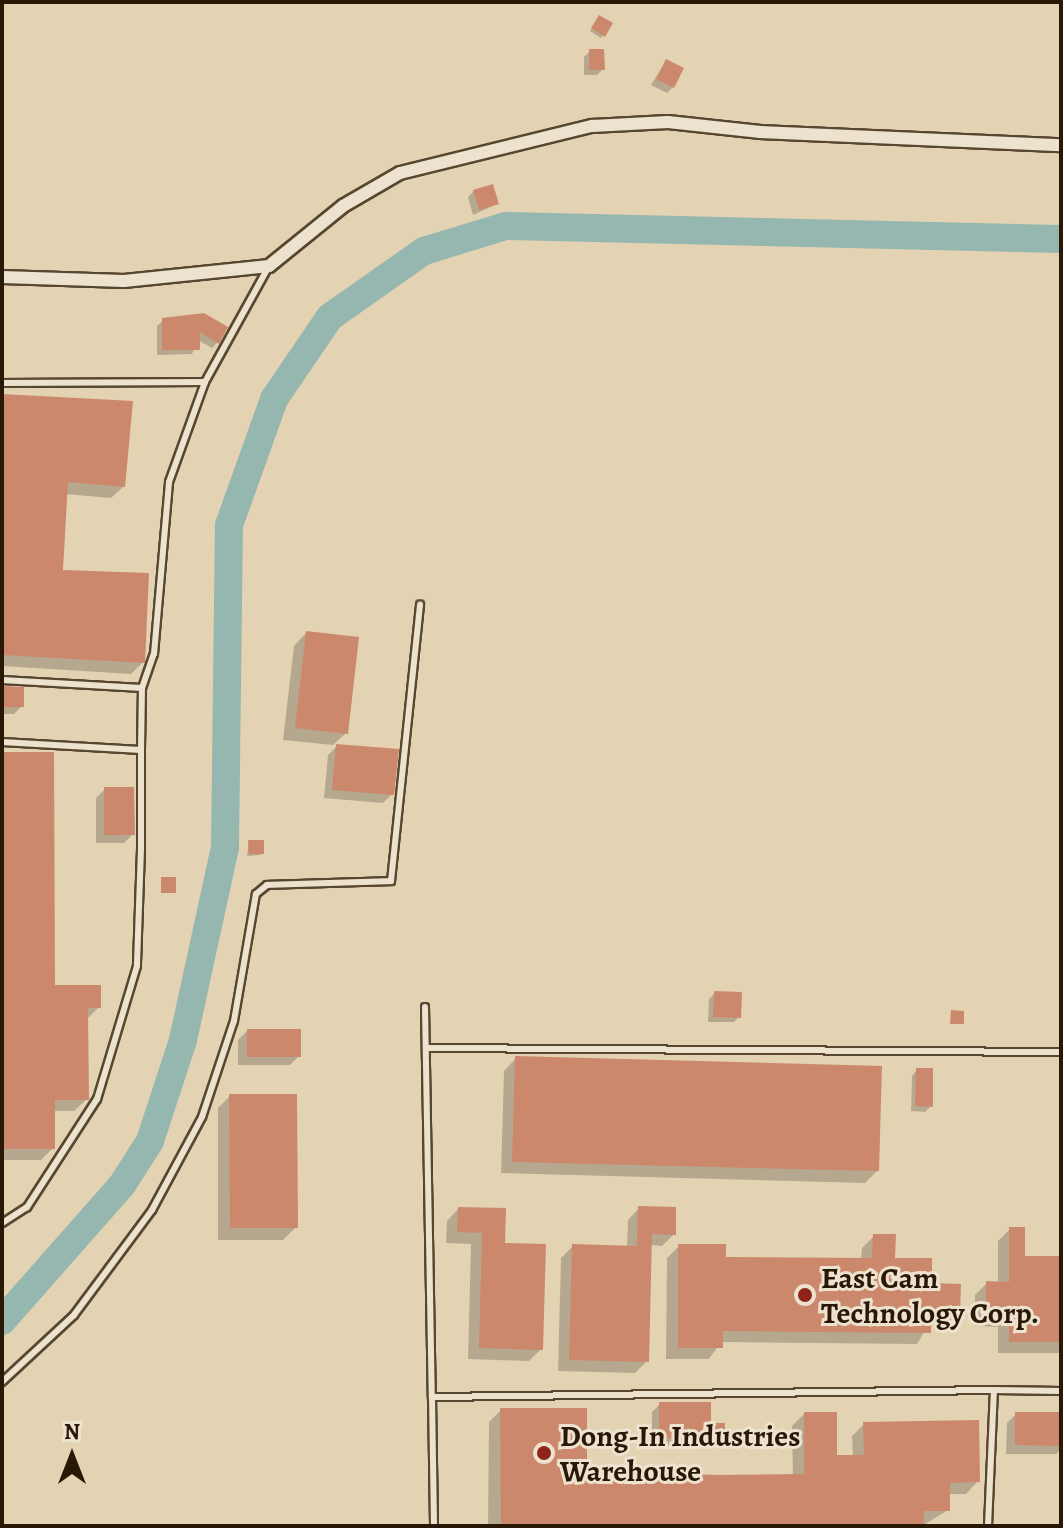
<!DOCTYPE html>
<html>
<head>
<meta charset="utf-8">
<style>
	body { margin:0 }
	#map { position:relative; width:1063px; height:1528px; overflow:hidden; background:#e4d3b3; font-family:Alegreya,serif }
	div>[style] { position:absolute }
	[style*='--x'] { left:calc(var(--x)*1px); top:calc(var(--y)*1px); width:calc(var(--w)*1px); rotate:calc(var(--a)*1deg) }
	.shadow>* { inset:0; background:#0003 }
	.river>* { height:28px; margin:-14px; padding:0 14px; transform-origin:14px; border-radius:14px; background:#95b7af }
	.building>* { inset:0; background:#cb886c }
	.roads { filter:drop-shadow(2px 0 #574730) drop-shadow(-2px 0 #574730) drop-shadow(0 2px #574730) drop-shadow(0 -2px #574730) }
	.lane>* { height:6px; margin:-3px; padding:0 3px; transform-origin:3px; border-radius:3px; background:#ede2ce }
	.street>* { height:12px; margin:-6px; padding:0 6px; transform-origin:6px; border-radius:6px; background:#ede2ce }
	.dots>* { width:22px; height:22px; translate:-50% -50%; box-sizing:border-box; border:4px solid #ede2ce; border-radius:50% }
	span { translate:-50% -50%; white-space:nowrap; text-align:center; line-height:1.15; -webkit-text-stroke:6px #ede2ce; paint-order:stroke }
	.poi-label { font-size:30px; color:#281805; font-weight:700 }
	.left { translate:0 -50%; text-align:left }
	.frame { position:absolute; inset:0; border:4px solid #281805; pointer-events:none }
	.north { position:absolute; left:32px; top:1416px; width:80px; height:80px; -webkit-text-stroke:6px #ede2ce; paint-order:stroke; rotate:0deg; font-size:22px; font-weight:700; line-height:32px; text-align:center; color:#281805 }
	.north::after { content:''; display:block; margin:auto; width:28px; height:36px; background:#281805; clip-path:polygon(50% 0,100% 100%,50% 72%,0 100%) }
</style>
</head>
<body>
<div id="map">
	<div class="shadow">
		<i style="clip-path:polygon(597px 19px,603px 35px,601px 38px,590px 31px)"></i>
		<i style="clip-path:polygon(590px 51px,603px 69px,597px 75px,584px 75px,584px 57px)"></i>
		<i style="clip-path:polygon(666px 61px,673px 87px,667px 93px,651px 85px)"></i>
		<i style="clip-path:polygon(474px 191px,497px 204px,473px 215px,468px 197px)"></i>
		<i style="clip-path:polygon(204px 315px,218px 342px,212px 348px,198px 340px,192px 354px,157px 355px,157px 326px,163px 320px)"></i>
		<i style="clip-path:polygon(2px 396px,124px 486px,111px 498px,65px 494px,61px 572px,143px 662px,131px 674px,2px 666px)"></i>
		<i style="clip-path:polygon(306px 633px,346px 733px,333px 745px,283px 740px,294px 646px)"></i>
		<i style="clip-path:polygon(2px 688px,22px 706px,14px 714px,2px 714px)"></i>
		<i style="clip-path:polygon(337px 746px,392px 794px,383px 803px,324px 798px,328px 755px)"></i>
		<i style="clip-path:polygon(2px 754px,53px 987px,99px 1007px,86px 1020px,87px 1099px,74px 1111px,53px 1111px,53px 1148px,41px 1160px,2px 1160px)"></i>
		<i style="clip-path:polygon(105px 789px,133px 834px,124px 843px,96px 843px,96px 798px)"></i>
		<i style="clip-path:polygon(249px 842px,262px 853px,260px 855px,247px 856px)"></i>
		<i style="clip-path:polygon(715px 993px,739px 1017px,734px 1022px,708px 1022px,709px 999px)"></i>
		<i style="clip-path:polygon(247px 1031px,299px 1056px,290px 1065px,238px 1065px,238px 1040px)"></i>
		<i style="clip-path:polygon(516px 1058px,877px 1171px,865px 1183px,501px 1173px,504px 1071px)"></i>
		<i style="clip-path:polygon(917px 1070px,931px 1106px,925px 1112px,911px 1111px,912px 1076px)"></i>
		<i style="clip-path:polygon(230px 1096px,296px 1227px,283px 1240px,218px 1240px,218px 1108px)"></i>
		<i style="clip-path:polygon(639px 1208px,674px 1234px,662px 1246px,650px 1245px,647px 1361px,635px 1373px,558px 1371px,561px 1258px,573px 1246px,627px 1247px,628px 1220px)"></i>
		<i style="clip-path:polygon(458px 1209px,503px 1245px,541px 1349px,529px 1361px,468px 1359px,471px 1244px,446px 1243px,447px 1221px)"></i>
		<i style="clip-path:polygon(1010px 1229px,1022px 1258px,1061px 1258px,1061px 1353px,998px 1353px,998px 1327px,975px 1326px,975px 1295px,987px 1283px,998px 1283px,998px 1241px)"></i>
		<i style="clip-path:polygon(874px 1236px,893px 1260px,958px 1313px,946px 1325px,929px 1324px,917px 1344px,721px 1342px,709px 1359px,666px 1359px,667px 1258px,679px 1246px,724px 1259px,861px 1260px,862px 1248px)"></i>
		<i style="clip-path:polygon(660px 1404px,709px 1424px,723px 1435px,714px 1444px,652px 1446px,652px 1412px)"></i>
		<i style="clip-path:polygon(501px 1410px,585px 1473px,793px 1476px,792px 1426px,804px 1414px,835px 1457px,853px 1457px,852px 1436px,864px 1424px,978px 1481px,966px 1494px,948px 1494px,948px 1510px,922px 1526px,488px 1526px,489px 1422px)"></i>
		<i style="clip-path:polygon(1016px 1414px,1061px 1414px,1061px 1449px,1056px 1454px,1006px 1454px,1007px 1423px)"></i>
		<i style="clip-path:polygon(142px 1525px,188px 1525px,188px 1526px)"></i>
	</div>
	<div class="river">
		<i style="--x:2;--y:1321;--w:181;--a:-48.6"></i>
		<i style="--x:122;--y:1185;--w:52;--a:-57.5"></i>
		<i style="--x:150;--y:1141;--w:106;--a:-71.9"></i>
		<i style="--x:183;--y:1040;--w:197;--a:-77.7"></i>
		<i style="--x:225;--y:848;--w:323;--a:-89.3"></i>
		<i style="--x:229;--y:525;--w:134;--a:-70.3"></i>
		<i style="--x:274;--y:399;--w:99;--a:-55.7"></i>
		<i style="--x:330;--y:317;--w:115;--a:-35.1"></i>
		<i style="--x:424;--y:251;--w:86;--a:-17"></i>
		<i style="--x:506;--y:226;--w:555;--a:1.34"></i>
	</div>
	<div class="building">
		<i style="clip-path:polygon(599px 15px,613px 23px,605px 37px,591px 28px)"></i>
		<i style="clip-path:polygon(589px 49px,604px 49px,605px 70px,589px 70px)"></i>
		<i style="clip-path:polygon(666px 59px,684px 68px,674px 88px,656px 79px)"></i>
		<i style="clip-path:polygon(493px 184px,499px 204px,479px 210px,473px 190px)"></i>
		<i style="clip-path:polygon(204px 313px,228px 327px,219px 344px,200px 332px,200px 350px,162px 350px,162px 318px)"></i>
		<i style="clip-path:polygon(2px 394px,133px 401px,125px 487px,68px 482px,63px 570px,149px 573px,145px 663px,2px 655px)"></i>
		<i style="clip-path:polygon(306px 631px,359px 637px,348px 734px,295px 728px)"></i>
		<i style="clip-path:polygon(2px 686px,24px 687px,24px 707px,2px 707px)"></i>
		<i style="clip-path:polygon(336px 744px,399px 749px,394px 795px,332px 790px)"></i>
		<i style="clip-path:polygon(2px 752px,54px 752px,55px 985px,101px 985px,101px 1008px,88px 1008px,89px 1100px,55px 1100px,55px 1149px,2px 1149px)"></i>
		<i style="clip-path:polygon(104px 787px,134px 787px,135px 835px,104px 835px)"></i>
		<i style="clip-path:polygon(248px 840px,264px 840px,264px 854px,249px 854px)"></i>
		<i style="clip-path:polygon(161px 877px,176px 877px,176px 893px,161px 893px)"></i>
		<i style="clip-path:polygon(714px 991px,742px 992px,741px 1018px,713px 1017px)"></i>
		<i style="clip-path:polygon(951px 1010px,964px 1011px,964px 1024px,950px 1024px)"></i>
		<i style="clip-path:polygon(247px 1029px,301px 1029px,301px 1057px,247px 1057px)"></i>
		<i style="clip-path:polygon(515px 1056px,882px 1066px,879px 1171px,512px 1162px)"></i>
		<i style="clip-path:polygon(916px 1068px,933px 1068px,933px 1107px,915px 1106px)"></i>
		<i style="clip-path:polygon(229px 1094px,297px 1094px,298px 1228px,230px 1228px)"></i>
		<i style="clip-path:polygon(638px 1206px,676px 1207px,676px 1235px,652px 1234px,649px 1362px,569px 1360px,572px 1244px,637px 1246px)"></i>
		<i style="clip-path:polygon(458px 1207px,506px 1208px,505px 1243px,546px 1244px,543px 1350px,479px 1348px,482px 1233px,457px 1232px)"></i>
		<i style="clip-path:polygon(1009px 1227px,1025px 1227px,1025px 1256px,1061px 1256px,1061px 1342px,1009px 1342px,1009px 1316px,986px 1315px,986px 1281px,1009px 1282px)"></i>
		<i style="clip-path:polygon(873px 1234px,896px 1234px,895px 1258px,932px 1258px,932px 1283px,961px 1284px,960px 1314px,931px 1313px,931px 1333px,723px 1331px,723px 1348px,678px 1348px,678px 1244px,726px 1244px,726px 1257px,872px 1258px)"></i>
		<i style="clip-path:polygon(659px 1402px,711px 1402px,711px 1423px,725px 1423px,725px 1436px,659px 1438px)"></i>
		<i style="clip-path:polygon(500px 1408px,587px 1408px,587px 1471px,714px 1475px,804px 1474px,804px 1412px,837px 1412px,837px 1455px,864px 1455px,863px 1422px,979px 1420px,980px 1482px,950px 1483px,950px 1511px,924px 1511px,924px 1526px,501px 1526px)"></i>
		<i style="clip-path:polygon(1015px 1412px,1061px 1412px,1061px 1446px,1015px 1445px)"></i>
	</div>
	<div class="roads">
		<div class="lane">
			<i style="--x:2;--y:383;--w:203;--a:-0.3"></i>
			<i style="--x:2;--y:680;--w:140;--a:3.3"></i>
			<i style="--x:142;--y:688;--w:36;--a:-71"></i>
			<i style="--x:154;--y:654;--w:173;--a:-85"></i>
			<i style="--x:169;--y:482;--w:106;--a:-70.2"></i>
			<i style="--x:205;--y:382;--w:132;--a:-61.1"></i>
			<i style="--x:2;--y:742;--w:139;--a:3.3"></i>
			<i style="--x:141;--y:750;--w:99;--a:90"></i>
			<i style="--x:141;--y:849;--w:117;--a:92"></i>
			<i style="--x:137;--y:966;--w:139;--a:106.7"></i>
			<i style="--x:97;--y:1099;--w:129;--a:122.9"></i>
			<i style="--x:27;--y:1207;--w:30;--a:147"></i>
			<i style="--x:141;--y:750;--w:62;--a:-89.1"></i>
			<i style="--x:425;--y:1007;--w:390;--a:89"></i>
			<i style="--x:432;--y:1397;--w:562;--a:-0.71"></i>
			<i style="--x:426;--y:1048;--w:635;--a:0.36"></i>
			<i style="--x:2;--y:1382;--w:98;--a:-42.9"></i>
			<i style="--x:74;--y:1315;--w:131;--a:-53.4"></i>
			<i style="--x:152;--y:1210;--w:106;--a:-61.7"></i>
			<i style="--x:202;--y:1117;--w:101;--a:-71.6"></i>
			<i style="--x:234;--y:1021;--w:129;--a:-80.2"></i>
			<i style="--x:256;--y:894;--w:14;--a:-39"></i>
			<i style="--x:267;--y:885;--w:124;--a:-1.8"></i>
			<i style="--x:391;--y:881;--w:278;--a:-84"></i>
			<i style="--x:432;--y:1397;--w:129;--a:89.1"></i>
			<i style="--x:988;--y:1526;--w:136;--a:-87.5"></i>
			<i style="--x:994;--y:1390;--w:67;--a:0.9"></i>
		</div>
		<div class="street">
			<i style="--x:2;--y:277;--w:122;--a:1.9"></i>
			<i style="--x:124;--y:281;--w:146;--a:-5.9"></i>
			<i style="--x:269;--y:266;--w:95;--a:-39"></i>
			<i style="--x:343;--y:206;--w:66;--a:-30.1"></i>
			<i style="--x:400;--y:173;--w:198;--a:-13.8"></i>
			<i style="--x:592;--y:126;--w:76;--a:-3"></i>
			<i style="--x:668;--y:122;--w:93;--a:6.2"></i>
			<i style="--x:760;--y:132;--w:301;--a:2.5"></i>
		</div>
	</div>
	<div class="dots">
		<i style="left:805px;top:1295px;background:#8f2418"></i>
		<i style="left:544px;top:1453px;background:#8f2418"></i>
	</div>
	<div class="poi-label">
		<span class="left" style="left:821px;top:1295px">East Cam<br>Technology Corp.</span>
		<span class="left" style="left:560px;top:1453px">Dong-In Industries<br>Warehouse</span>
	</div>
	<div class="frame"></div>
	<div class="north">N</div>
</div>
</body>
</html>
